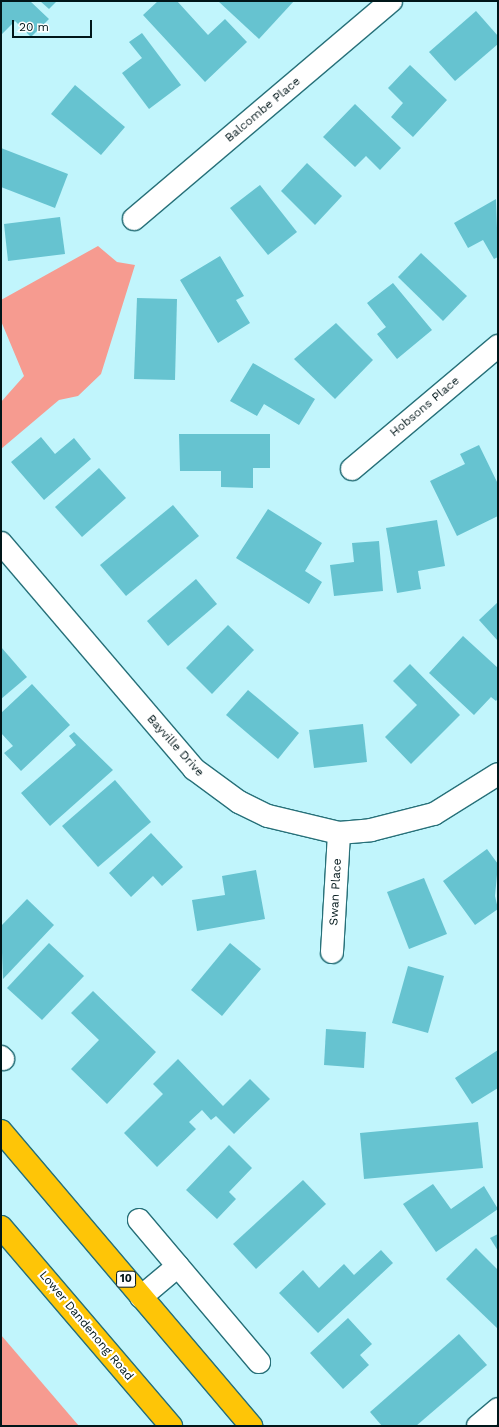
<!DOCTYPE html>
<html>
<head>
<meta charset="utf-8">
<style>
	body { margin:0 }
	#map { position:relative; width:499px; height:1427px; overflow:hidden; background:#c1f5fc; font-family:"Work Sans",sans-serif }
	div>[style] { position:absolute }
	[style*='--x'] { left:calc(var(--x)*1px); top:calc(var(--y)*1px); width:calc(var(--w)*1px); rotate:calc(var(--a)*1deg) }
	.green>* { inset:0; background:#f69b90 }
	.building>* { inset:0; background:#66c3d0 }
	.roads { filter:drop-shadow(1px 0 #277079) drop-shadow(-1px 0 #277079) drop-shadow(0 1px #277079) drop-shadow(0 -1px #277079) }
	.street>* { height:22px; margin:-11px; padding:0 11px; transform-origin:11px; border-radius:11px; background:#fff }
	.highway>* { height:22px; margin:-11px; padding:0 11px; transform-origin:11px; border-radius:11px; background:#fec507 }
	span { translate:-50% -50%; white-space:nowrap; text-align:center; line-height:1.15; -webkit-text-stroke:4px #fff; paint-order:stroke }
	.shield-label span { padding:1px 3px; background:#fff; border:1px solid; border-radius:3px; -webkit-text-stroke-width:0 }
	.shield-label { font-size:11px; color:#001619; font-weight:700 }
	.street-label { font-size:12px; color:#001619 }
	.frame { position:absolute; inset:0; border:2px solid #001619; pointer-events:none }
	.scale { position:absolute; left:12px; top:20px; width:80px; height:18px; box-sizing:border-box; border:2px solid #001619; border-top:0; padding-left:5px; font-size:12px; line-height:14px; white-space:nowrap; color:#001619; -webkit-text-stroke:3px #fff; paint-order:stroke }
</style>
</head>
<body>
<div id="map">
	<div class="green">
		<i style="clip-path:polygon(98px 246px,117px 262px,135px 265px,101px 374px,78px 396px,59px 400px,1px 449px,1px 402px,24px 376px,1px 321px,1px 300px)"></i>
		<i style="clip-path:polygon(1px 1335px,79px 1426px,1px 1426px)"></i>
	</div>
	<div class="building">
		<i style="clip-path:polygon(1px 1px,30px 1px,49px 19px,31px 37px,15px 21px,1px 35px)"></i>
		<i style="clip-path:polygon(40px 1px,57px 1px,49px 9px)"></i>
		<i style="clip-path:polygon(158px 1px,177px 1px,208px 35px,225px 19px,247px 42px,205px 82px,143px 15px)"></i>
		<i style="clip-path:polygon(218px 1px,294px 1px,259px 39px)"></i>
		<i style="clip-path:polygon(476px 11px,498px 36px,498px 44px,455px 81px,429px 52px)"></i>
		<i style="clip-path:polygon(142px 33px,181px 85px,149px 109px,122px 73px,142px 58px,129px 42px)"></i>
		<i style="clip-path:polygon(410px 65px,447px 100px,413px 137px,391px 117px,403px 103px,388px 88px)"></i>
		<i style="clip-path:polygon(75px 85px,125px 127px,101px 155px,51px 114px)"></i>
		<i style="clip-path:polygon(355px 104px,401px 148px,380px 170px,366px 156px,355px 167px,323px 137px)"></i>
		<i style="clip-path:polygon(1px 148px,68px 174px,55px 208px,1px 187px)"></i>
		<i style="clip-path:polygon(307px 163px,342px 196px,315px 225px,281px 191px)"></i>
		<i style="clip-path:polygon(260px 185px,297px 232px,268px 255px,230px 208px)"></i>
		<i style="clip-path:polygon(496px 199px,498px 257px,494px 259px,483px 240px,468px 248px,454px 223px)"></i>
		<i style="clip-path:polygon(60px 217px,65px 254px,8px 261px,4px 224px)"></i>
		<i style="clip-path:polygon(421px 253px,467px 296px,443px 321px,398px 277px)"></i>
		<i style="clip-path:polygon(220px 256px,244px 296px,236px 300px,250px 323px,218px 343px,180px 280px)"></i>
		<i style="clip-path:polygon(393px 283px,432px 330px,397px 359px,377px 334px,386px 327px,367px 303px)"></i>
		<i style="clip-path:polygon(137px 298px,177px 299px,175px 380px,134px 379px)"></i>
		<i style="clip-path:polygon(336px 323px,373px 360px,335px 399px,294px 359px)"></i>
		<i style="clip-path:polygon(253px 363px,315px 399px,299px 425px,264px 404px,257px 416px,230px 401px)"></i>
		<i style="clip-path:polygon(179px 434px,270px 434px,270px 468px,253px 468px,253px 488px,221px 487px,221px 471px,180px 471px)"></i>
		<i style="clip-path:polygon(41px 437px,55px 454px,74px 438px,91px 459px,44px 500px,11px 462px)"></i>
		<i style="clip-path:polygon(479px 445px,498px 484px,498px 516px,457px 536px,430px 481px,465px 464px,460px 454px)"></i>
		<i style="clip-path:polygon(99px 468px,126px 498px,82px 537px,55px 507px)"></i>
		<i style="clip-path:polygon(173px 505px,199px 536px,126px 596px,100px 565px)"></i>
		<i style="clip-path:polygon(268px 509px,322px 543px,305px 571px,322px 582px,309px 604px,236px 558px)"></i>
		<i style="clip-path:polygon(437px 520px,445px 566px,418px 571px,421px 589px,397px 593px,386px 528px)"></i>
		<i style="clip-path:polygon(379px 541px,383px 591px,334px 596px,330px 565px,354px 562px,352px 543px)"></i>
		<i style="clip-path:polygon(196px 579px,217px 604px,168px 646px,147px 621px)"></i>
		<i style="clip-path:polygon(498px 602px,498px 641px,479px 620px)"></i>
		<i style="clip-path:polygon(228px 625px,254px 650px,212px 694px,186px 668px)"></i>
		<i style="clip-path:polygon(463px 636px,498px 668px,498px 698px,496px 701px,491px 697px,474px 715px,429px 673px)"></i>
		<i style="clip-path:polygon(1px 647px,27px 677px,1px 699px)"></i>
		<i style="clip-path:polygon(410px 664px,460px 715px,411px 764px,385px 737px,417px 705px,393px 681px)"></i>
		<i style="clip-path:polygon(32px 684px,70px 725px,21px 771px,4px 753px,13px 746px,1px 733px,1px 713px)"></i>
		<i style="clip-path:polygon(248px 690px,299px 733px,278px 759px,226px 715px)"></i>
		<i style="clip-path:polygon(363px 724px,367px 762px,314px 768px,309px 730px)"></i>
		<i style="clip-path:polygon(74px 732px,113px 770px,50px 826px,21px 793px,76px 745px,69px 736px)"></i>
		<i style="clip-path:polygon(115px 780px,151px 822px,98px 867px,62px 826px)"></i>
		<i style="clip-path:polygon(151px 833px,183px 867px,162px 886px,153px 876px,131px 897px,109px 873px)"></i>
		<i style="clip-path:polygon(487px 849px,498px 864px,495px 896px,498px 909px,475px 925px,443px 881px)"></i>
		<i style="clip-path:polygon(256px 870px,265px 919px,197px 931px,192px 900px,225px 895px,222px 876px)"></i>
		<i style="clip-path:polygon(424px 878px,447px 934px,409px 949px,387px 892px)"></i>
		<i style="clip-path:polygon(27px 899px,54px 925px,3px 979px,1px 926px)"></i>
		<i style="clip-path:polygon(49px 943px,84px 976px,42px 1020px,7px 988px)"></i>
		<i style="clip-path:polygon(230px 943px,261px 969px,222px 1016px,191px 990px)"></i>
		<i style="clip-path:polygon(408px 966px,444px 976px,428px 1033px,392px 1023px)"></i>
		<i style="clip-path:polygon(93px 991px,156px 1052px,107px 1104px,71px 1069px,99px 1040px,71px 1013px)"></i>
		<i style="clip-path:polygon(326px 1029px,366px 1032px,364px 1068px,324px 1065px)"></i>
		<i style="clip-path:polygon(498px 1050px,498px 1088px,472px 1104px,455px 1078px)"></i>
		<i style="clip-path:polygon(178px 1059px,223px 1106px,250px 1079px,270px 1099px,234px 1134px,216px 1116px,211px 1120px,202px 1110px,189px 1122px,196px 1129px,157px 1167px,124px 1133px,163px 1094px,153px 1084px)"></i>
		<i style="clip-path:polygon(478px 1122px,483px 1168px,364px 1179px,360px 1133px)"></i>
		<i style="clip-path:polygon(229px 1145px,252px 1168px,229px 1192px,236px 1199px,217px 1219px,186px 1190px)"></i>
		<i style="clip-path:polygon(303px 1180px,326px 1204px,256px 1269px,233px 1244px)"></i>
		<i style="clip-path:polygon(433px 1184px,451px 1209px,484px 1186px,498px 1209px,436px 1252px,403px 1204px)"></i>
		<i style="clip-path:polygon(498px 1234px,498px 1251px,490px 1238px)"></i>
		<i style="clip-path:polygon(476px 1248px,498px 1270px,498px 1329px,446px 1279px)"></i>
		<i style="clip-path:polygon(381px 1250px,393px 1263px,318px 1333px,279px 1293px,303px 1270px,319px 1288px,344px 1264px,354px 1275px)"></i>
		<i style="clip-path:polygon(348px 1318px,372px 1344px,360px 1355px,369px 1365px,343px 1389px,310px 1353px)"></i>
		<i style="clip-path:polygon(459px 1334px,487px 1365px,416px 1426px,382px 1426px,370px 1412px)"></i>
	</div>
	<div class="roads">
		<div class="street">
			<i style="--x:134;--y:219;--w:337;--a:-40.3"></i>
			<i style="--x:352;--y:469;--w:191;--a:-40.1"></i>
			<i style="--x:1;--y:543;--w:297;--a:49.5"></i>
			<i style="--x:194;--y:769;--w:56;--a:36.3"></i>
			<i style="--x:239;--y:802;--w:32;--a:26"></i>
			<i style="--x:268;--y:816;--w:73;--a:13.5"></i>
			<i style="--x:339;--y:833;--w:32;--a:-5"></i>
			<i style="--x:371;--y:830;--w:65;--a:-14.3"></i>
			<i style="--x:434;--y:814;--w:75;--a:-32"></i>
			<i style="--x:332;--y:952;--w:119;--a:-86.6"></i>
			<i style="--x:1;--y:1057;--w:3;--a:45"></i>
			<i style="--x:139;--y:1220;--w:186;--a:49.8"></i>
			<i style="--x:141;--y:1297;--w:48;--a:-40"></i>
			<i style="--x:478;--y:1426;--w:26;--a:-40"></i>
		</div>
		<div class="highway">
			<i style="--x:1;--y:1131;--w:387;--a:49.7"></i>
			<i style="--x:1;--y:1227;--w:262;--a:49.5"></i>
		</div>
	</div>
	<div class="shield-label">
		<span style="left:126px;top:1279px">10</span>
	</div>
	<div class="street-label">
		<span style="left:263px;top:110px;rotate:-40deg">Balcombe Place</span>
		<span style="left:425px;top:407px;rotate:-40deg">Hobsons Place</span>
		<span style="left:175px;top:746px;rotate:48deg">Bayville Drive</span>
		<span style="left:336px;top:892px;rotate:-87deg">Swan Place</span>
		<span style="left:86px;top:1326px;rotate:50deg">Lower Dandenong Road</span>
	</div>
	<div class="frame"></div>
	<div class="scale">20 m</div>
</div>
</body>
</html>
